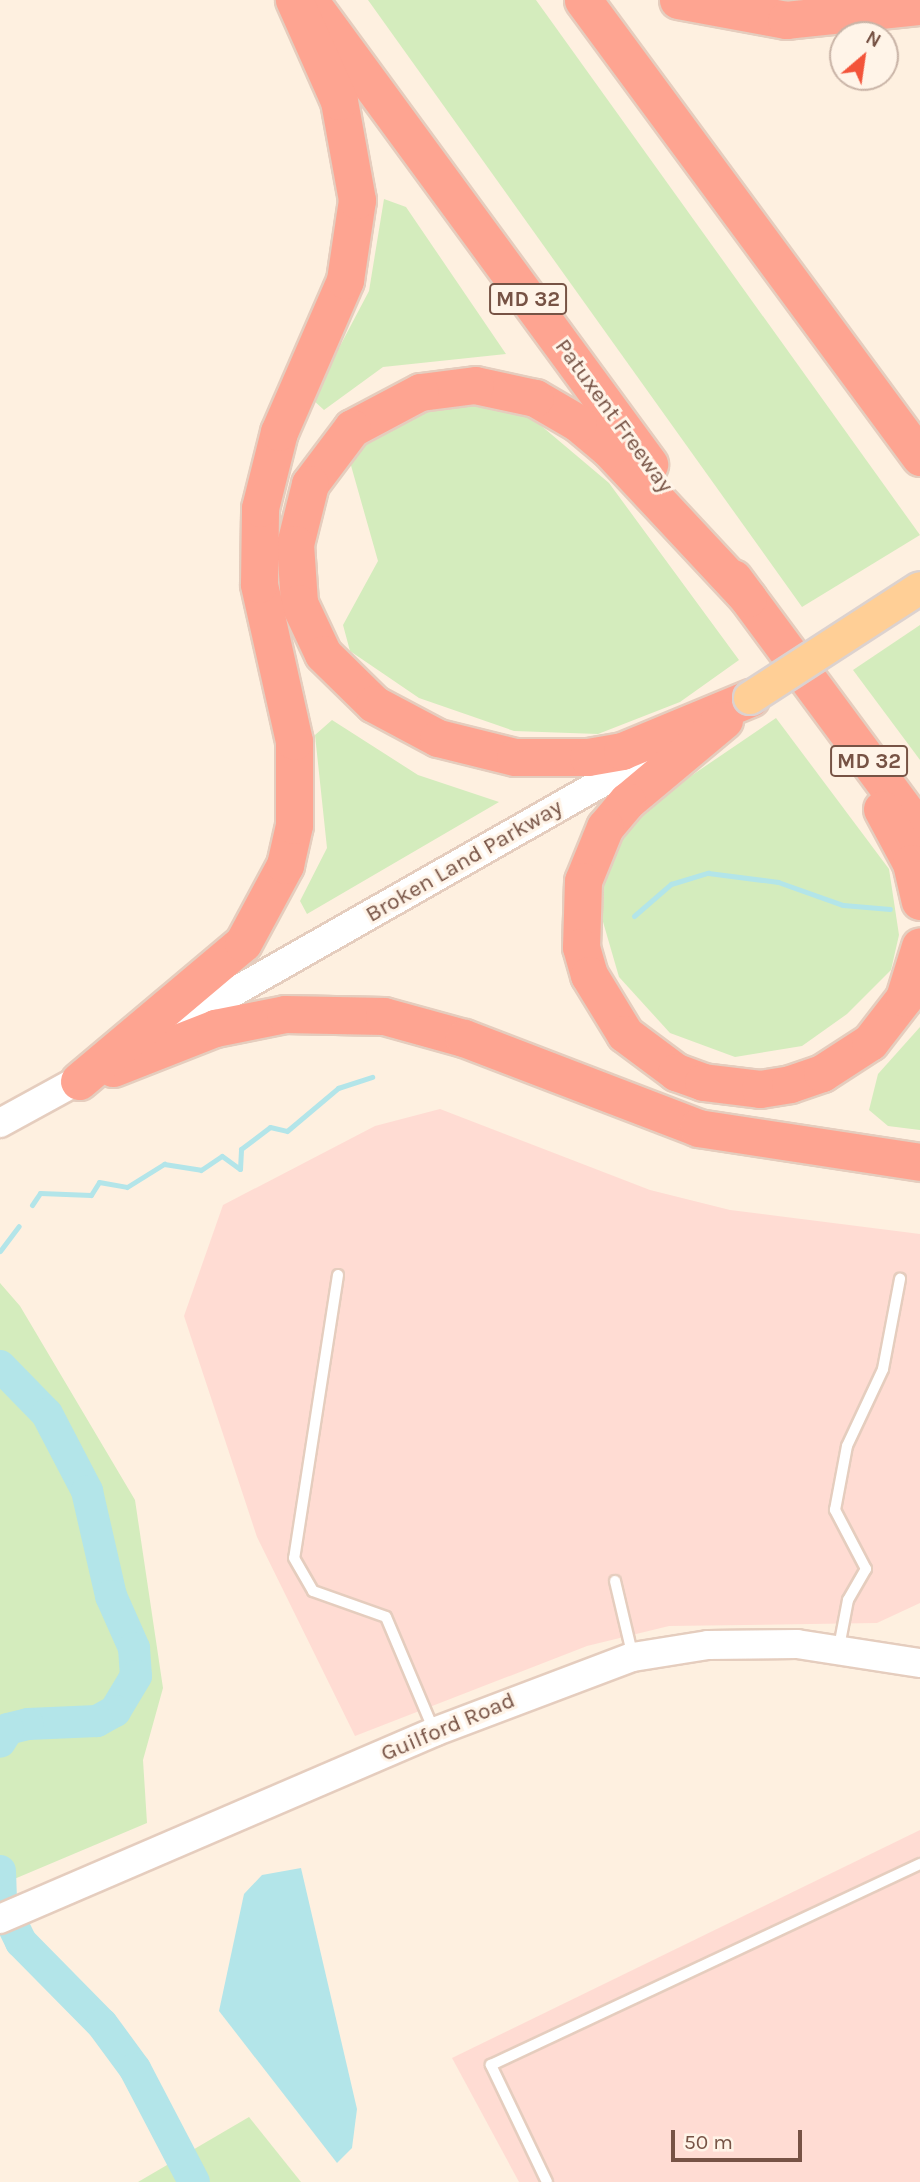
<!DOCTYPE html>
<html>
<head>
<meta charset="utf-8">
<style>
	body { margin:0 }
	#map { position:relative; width:920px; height:2182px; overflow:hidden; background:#fef0e0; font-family:Karla,sans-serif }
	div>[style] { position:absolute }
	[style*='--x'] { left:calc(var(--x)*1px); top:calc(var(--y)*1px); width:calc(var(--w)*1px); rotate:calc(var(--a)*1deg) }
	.commercial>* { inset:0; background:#ffdcd3 }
	.green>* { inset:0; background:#d4ecbd }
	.water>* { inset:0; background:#b3e5e9 }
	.stream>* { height:5px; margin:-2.5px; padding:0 2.5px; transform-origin:2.5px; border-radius:2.5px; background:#b3e5e9 }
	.river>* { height:32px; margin:-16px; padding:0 16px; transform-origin:16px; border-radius:16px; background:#b3e5e9 }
	.roads { filter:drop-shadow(2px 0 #e5cdbe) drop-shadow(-2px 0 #e5cdbe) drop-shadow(0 2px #e5cdbe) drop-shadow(0 -2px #e5cdbe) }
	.lane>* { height:10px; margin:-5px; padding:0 5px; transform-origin:5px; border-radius:5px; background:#fff }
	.secondary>* { height:28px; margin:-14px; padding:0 14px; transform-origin:14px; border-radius:14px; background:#fff }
	.highway>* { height:37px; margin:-18.5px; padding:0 18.5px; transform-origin:18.5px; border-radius:18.5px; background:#fea491 }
	.bridges { filter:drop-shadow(2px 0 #dcd2cf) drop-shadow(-2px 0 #dcd2cf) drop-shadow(0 2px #dcd2cf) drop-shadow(0 -2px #dcd2cf) }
	.primary-bridge>* { height:32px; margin:-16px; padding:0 16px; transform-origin:16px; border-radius:16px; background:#ffcf96 }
	span { translate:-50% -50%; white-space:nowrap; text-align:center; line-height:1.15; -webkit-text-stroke:6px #fff4e8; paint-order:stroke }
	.shield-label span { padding:2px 5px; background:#fff4e8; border:2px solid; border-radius:5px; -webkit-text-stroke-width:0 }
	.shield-label { font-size:21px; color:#775345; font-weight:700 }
	.street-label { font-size:23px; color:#775345 }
	.north { position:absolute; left:829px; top:21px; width:70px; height:70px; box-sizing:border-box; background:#fff4e8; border:2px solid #c9b4a7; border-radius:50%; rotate:29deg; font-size:19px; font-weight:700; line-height:28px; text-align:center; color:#775345 }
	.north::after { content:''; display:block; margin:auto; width:24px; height:32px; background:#f3543a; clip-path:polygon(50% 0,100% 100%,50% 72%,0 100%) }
	.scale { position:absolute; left:671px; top:2130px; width:131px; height:32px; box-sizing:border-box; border:4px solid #775345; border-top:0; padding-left:9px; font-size:21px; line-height:24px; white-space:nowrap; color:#775345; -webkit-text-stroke:5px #fff4e8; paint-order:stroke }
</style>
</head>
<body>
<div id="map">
	<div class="commercial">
		<i style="clip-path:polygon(440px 1109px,650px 1190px,730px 1210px,920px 1234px,920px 1603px,877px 1623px,669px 1626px,587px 1646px,355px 1736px,257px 1537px,184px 1316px,223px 1205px,375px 1126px)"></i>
		<i style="clip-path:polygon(920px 1830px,920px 2182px,519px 2182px,452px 2058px)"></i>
	</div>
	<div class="green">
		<i style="clip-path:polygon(368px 0,536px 0,920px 535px,802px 607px)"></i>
		<i style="clip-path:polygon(384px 199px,406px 207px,506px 354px,383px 367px,324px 410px,312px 399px,369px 291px)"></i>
		<i style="clip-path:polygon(449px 399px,532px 418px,609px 483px,739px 660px,680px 702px,598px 734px,514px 731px,419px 698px,350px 651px,343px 625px,378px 561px,350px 462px,370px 431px)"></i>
		<i style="clip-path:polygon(920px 625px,920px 760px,853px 670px)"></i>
		<i style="clip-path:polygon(776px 718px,889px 869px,899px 935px,891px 970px,847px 1014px,802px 1046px,735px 1057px,670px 1033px,619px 977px,599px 908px,612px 848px,660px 797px)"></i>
		<i style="clip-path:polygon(332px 720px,418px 775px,499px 802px,307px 914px,300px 901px,327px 848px,315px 735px)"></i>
		<i style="clip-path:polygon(920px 1027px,920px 1130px,888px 1126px,869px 1110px,878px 1074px)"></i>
		<i style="clip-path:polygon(0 1283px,20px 1306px,135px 1500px,163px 1688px,143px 1760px,147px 1823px,0 1885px)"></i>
		<i style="clip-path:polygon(249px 2117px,301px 2182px,138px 2182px)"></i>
	</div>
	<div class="water">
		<i style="clip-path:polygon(301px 1868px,357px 2109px,352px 2148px,337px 2163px,219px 2011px,244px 1894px,262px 1875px)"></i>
	</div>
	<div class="stream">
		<i style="--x:634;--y:916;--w:49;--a:-40.9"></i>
		<i style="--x:671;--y:884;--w:39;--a:-17"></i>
		<i style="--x:708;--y:873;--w:71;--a:7.3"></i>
		<i style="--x:778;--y:882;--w:69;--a:19.5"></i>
		<i style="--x:843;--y:905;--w:47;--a:4.9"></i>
		<i style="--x:32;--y:1205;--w:14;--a:-56"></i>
		<i style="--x:40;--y:1193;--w:51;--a:2.2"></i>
		<i style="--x:91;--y:1195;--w:15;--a:-58"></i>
		<i style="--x:99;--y:1182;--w:28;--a:10"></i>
		<i style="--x:127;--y:1187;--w:44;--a:-31.9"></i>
		<i style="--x:164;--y:1164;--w:37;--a:9"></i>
		<i style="--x:201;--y:1170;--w:25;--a:-34"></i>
		<i style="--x:222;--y:1156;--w:22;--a:36"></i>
		<i style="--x:240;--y:1169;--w:20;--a:-87"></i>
		<i style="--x:241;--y:1149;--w:36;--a:-37"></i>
		<i style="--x:270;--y:1127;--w:17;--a:13"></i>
		<i style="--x:287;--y:1131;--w:67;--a:-40.1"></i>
		<i style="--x:338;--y:1088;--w:36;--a:-18"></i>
		<i style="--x:0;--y:1251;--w:31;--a:-53"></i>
	</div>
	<div class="river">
		<i style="--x:0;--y:1366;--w:67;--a:45.6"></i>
		<i style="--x:47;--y:1414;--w:87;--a:62.5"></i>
		<i style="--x:87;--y:1491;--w:108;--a:77.1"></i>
		<i style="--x:111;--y:1596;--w:57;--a:66.1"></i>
		<i style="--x:134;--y:1648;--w:28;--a:86"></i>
		<i style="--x:136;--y:1676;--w:41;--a:121"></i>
		<i style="--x:115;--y:1711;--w:21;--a:151"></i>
		<i style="--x:97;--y:1721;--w:69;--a:177.5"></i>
		<i style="--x:28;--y:1724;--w:21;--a:166"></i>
		<i style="--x:8;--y:1729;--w:15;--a:122"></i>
		<i style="--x:0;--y:1871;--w:30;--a:88"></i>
		<i style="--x:1;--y:1901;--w:46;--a:64"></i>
		<i style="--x:21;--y:1942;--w:115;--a:45.4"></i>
		<i style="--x:102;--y:2024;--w:56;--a:53.7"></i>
		<i style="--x:135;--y:2069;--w:127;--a:62.4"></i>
	</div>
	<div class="roads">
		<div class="lane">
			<i style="--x:338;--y:1275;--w:286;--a:98.8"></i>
			<i style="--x:294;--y:1558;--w:38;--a:60"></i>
			<i style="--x:313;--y:1591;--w:77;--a:19.6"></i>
			<i style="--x:386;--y:1617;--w:121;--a:67.1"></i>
			<i style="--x:615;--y:1581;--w:74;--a:76.7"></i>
			<i style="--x:839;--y:1647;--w:48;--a:-79.2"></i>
			<i style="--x:848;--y:1600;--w:36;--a:-60"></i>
			<i style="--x:866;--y:1569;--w:67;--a:-117.7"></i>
			<i style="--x:835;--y:1510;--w:65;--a:-79.4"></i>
			<i style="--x:847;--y:1446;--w:85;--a:-64.9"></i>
			<i style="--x:883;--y:1369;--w:92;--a:-79.3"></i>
			<i style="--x:547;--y:2182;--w:130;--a:-115.6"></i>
			<i style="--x:491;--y:2065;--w:474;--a:-25.1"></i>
		</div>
		<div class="secondary">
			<i style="--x:153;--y:1038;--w:582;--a:-29.65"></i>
			<i style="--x:0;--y:1123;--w:111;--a:-28.7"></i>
			<i style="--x:0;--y:1919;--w:473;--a:-23.3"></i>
			<i style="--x:434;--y:1732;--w:213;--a:-20.7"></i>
			<i style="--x:633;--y:1657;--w:76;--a:-9.1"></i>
			<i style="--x:708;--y:1645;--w:89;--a:-0.6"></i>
			<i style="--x:797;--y:1644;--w:124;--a:8.8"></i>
		</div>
		<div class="highway">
			<i style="--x:583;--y:0;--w:568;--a:53.59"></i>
			<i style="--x:678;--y:0;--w:110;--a:10.5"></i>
			<i style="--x:786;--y:20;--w:135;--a:-6"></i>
			<i style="--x:317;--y:11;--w:562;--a:53.76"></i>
			<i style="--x:733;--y:578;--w:315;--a:53.5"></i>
			<i style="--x:748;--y:598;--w:204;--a:-133"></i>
			<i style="--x:609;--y:449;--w:40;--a:-140"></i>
			<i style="--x:578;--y:423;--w:50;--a:-149.8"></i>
			<i style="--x:535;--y:398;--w:61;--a:-167.8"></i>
			<i style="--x:475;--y:385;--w:55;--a:172.7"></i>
			<i style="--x:420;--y:392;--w:77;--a:152.1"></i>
			<i style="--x:352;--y:428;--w:70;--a:126.9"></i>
			<i style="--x:310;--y:484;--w:62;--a:104"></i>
			<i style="--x:295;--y:544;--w:59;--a:86.1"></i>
			<i style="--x:299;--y:603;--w:56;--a:64.8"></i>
			<i style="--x:323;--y:654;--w:71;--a:44.4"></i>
			<i style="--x:374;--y:704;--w:72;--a:28"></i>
			<i style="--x:438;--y:738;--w:79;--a:13.9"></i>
			<i style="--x:515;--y:757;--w:73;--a:0"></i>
			<i style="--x:588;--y:757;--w:35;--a:-10"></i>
			<i style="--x:622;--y:751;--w:139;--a:-22.5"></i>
			<i style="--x:724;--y:720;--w:126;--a:140.1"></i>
			<i style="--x:627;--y:801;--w:34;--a:130"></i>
			<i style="--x:605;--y:827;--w:58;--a:112.2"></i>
			<i style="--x:583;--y:881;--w:66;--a:91.7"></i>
			<i style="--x:581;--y:947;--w:29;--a:74"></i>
			<i style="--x:589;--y:975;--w:69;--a:58.6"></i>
			<i style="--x:625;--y:1034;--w:64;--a:36.7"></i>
			<i style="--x:676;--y:1072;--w:29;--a:20"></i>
			<i style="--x:703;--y:1082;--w:57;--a:7"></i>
			<i style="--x:760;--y:1089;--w:30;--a:-9"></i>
			<i style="--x:790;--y:1084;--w:34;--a:-19"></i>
			<i style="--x:822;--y:1073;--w:57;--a:-32.9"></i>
			<i style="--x:870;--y:1042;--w:56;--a:-52.3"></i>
			<i style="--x:904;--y:998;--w:54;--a:-72.9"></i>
			<i style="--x:882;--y:809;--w:61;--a:61.8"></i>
			<i style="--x:911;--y:863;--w:39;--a:77"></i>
			<i style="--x:113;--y:1068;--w:110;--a:-21.4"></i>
			<i style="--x:215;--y:1028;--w:71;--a:-11.3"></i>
			<i style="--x:285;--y:1014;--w:99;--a:1.2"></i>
			<i style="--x:384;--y:1016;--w:83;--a:15.4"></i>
			<i style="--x:464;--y:1038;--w:251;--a:21"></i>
			<i style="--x:698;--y:1128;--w:225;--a:8.7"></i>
			<i style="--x:79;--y:1081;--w:214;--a:-40.1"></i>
			<i style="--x:243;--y:943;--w:89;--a:-61.7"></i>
			<i style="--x:285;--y:865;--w:41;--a:-77.3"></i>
			<i style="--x:294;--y:825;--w:84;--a:-90"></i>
			<i style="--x:294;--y:741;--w:161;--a:-102.6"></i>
			<i style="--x:259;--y:584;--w:76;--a:-89.2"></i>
			<i style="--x:260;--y:508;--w:78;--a:-76"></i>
			<i style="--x:279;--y:432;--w:166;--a:-66.5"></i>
			<i style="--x:345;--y:280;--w:81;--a:-81.5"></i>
			<i style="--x:357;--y:200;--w:101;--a:-100.3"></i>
			<i style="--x:339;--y:101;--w:111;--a:-114"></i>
		</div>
	</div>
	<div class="bridges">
		<div class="primary-bridge">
			<i style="--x:750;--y:698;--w:202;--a:-32.9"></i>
		</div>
	</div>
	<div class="shield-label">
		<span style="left:528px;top:299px">MD 32</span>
		<span style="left:869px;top:761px">MD 32</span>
	</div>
	<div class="street-label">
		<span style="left:614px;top:416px;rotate:54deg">Patuxent Freeway</span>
		<span style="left:464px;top:861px;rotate:-30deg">Broken Land Parkway</span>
		<span style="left:448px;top:1727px;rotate:-23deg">Guilford Road</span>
	</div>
	<div class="north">N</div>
	<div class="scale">50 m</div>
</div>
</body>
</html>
